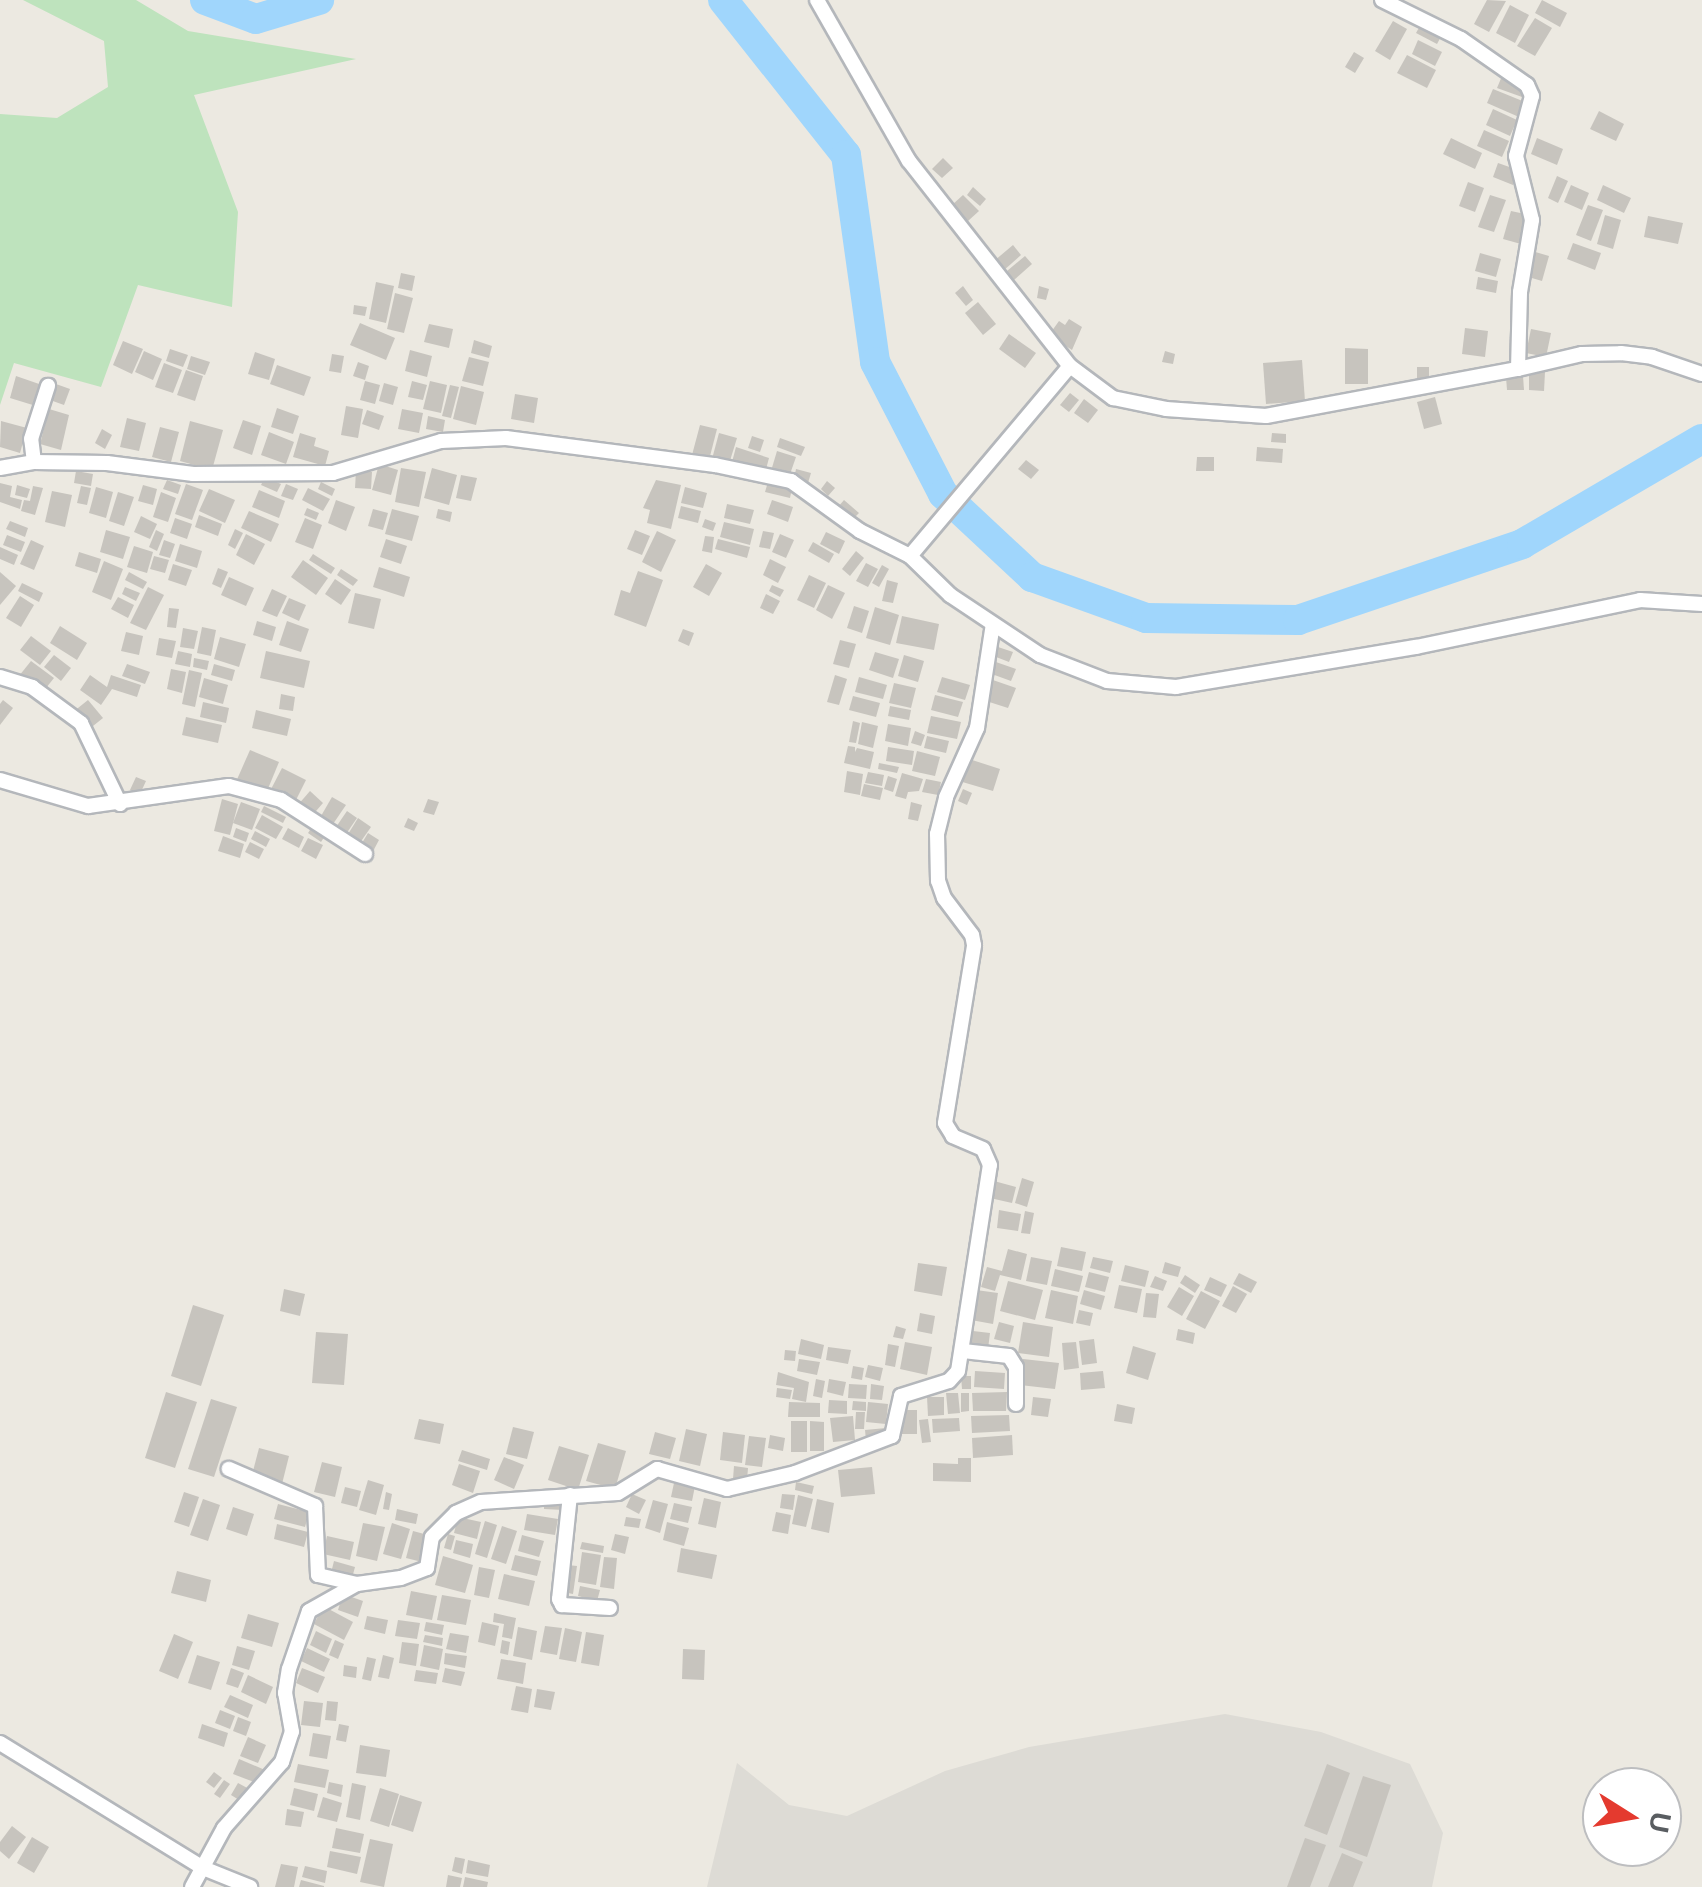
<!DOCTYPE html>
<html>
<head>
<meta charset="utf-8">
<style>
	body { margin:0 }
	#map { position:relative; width:1702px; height:1887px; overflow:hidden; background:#ece9e1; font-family:Arial,sans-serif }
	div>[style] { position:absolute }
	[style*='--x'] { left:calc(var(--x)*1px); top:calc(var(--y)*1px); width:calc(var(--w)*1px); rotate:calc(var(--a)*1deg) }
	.industrial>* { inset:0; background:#dddbd5 }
	.green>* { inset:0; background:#bee3bd }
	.river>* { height:30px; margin:-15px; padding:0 15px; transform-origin:15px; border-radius:15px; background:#a0d6fc }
	.building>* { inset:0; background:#c7c4be }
	.roads { filter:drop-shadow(2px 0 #b4b7bb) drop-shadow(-2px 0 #b4b7bb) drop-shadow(0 2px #b4b7bb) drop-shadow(0 -2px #b4b7bb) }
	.street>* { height:14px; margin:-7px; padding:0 7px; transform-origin:7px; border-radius:7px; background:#fff }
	span { translate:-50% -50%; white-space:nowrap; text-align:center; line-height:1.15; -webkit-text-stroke:8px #fff; paint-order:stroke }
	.north { position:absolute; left:1582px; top:1767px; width:100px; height:100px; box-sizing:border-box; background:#fff; border:2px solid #bdbec0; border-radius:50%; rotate:101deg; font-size:28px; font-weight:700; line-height:40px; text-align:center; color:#595d61 }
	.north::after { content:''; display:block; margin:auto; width:35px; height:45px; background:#e43a2f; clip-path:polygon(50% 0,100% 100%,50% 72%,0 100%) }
</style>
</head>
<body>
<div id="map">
	<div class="industrial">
		<i style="clip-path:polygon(1225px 1714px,1321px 1732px,1410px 1764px,1443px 1833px,1432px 1887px,707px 1887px,737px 1763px,789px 1805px,847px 1816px,945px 1771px,1029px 1747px)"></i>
	</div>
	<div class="green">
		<i style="clip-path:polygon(23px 0,136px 0,188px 31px,356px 59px,194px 95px,238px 212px,232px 307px,138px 285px,101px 387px,14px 363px,0 405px,0 114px,57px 118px,108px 87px,104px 41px)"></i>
	</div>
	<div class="river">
		<i style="--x:205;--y:0;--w:54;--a:20.4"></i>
		<i style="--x:256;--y:19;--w:66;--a:-16.8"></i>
		<i style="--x:723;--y:0;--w:198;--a:51.6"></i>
		<i style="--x:846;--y:155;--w:209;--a:82"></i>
		<i style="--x:875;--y:362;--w:148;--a:62.7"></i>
		<i style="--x:943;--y:494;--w:122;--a:43"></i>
		<i style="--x:1032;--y:577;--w:121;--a:19.8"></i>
		<i style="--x:1146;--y:618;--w:152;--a:0.8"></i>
		<i style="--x:1298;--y:620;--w:237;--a:-18.7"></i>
		<i style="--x:1522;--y:544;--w:208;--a:-30.3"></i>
	</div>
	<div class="building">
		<i style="clip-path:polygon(1487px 0,1506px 1px,1489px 32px,1474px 24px)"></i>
		<i style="clip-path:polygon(1542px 0,1567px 13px,1560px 27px,1535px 13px)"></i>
		<i style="clip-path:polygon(1510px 5px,1529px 15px,1515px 43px,1496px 33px)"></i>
		<i style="clip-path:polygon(1535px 18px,1552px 28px,1535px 56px,1517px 46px)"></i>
		<i style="clip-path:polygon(1424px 19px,1444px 31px,1437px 44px,1416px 33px)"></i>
		<i style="clip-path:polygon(1393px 21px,1407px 29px,1390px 60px,1375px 51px)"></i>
		<i style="clip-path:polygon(1418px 40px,1442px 52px,1435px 66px,1412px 54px)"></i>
		<i style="clip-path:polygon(1354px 52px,1364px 58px,1355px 73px,1345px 67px)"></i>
		<i style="clip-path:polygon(1407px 55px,1436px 70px,1427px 88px,1397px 73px)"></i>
		<i style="clip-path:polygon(1502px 76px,1526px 85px,1522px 97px,1497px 88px)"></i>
		<i style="clip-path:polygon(1493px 89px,1525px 102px,1519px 117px,1487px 103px)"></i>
		<i style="clip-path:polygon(1493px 109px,1517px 120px,1510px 136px,1486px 125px)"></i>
		<i style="clip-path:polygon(1599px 111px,1624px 124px,1616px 141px,1590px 129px)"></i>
		<i style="clip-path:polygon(1484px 130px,1509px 141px,1502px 157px,1477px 146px)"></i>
		<i style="clip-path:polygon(1451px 138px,1482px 153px,1475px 169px,1443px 154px)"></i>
		<i style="clip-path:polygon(1537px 138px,1563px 149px,1557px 165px,1531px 154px)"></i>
		<i style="clip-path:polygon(943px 158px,953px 168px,942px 178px,932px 169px)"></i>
		<i style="clip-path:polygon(1498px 163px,1518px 170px,1513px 185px,1493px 177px)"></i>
		<i style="clip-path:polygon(1557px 176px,1568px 181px,1558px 203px,1548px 198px)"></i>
		<i style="clip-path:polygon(1468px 182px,1484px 188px,1475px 212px,1459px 206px)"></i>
		<i style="clip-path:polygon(1571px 185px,1589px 193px,1582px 210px,1564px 202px)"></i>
		<i style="clip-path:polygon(1603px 185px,1631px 198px,1624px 213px,1597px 200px)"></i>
		<i style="clip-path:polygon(973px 187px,986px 199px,980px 206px,967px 195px)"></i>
		<i style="clip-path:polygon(963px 195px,979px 211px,968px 221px,952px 205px)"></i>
		<i style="clip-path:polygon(1490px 195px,1506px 200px,1494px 232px,1478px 227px)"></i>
		<i style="clip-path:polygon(1588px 205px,1603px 210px,1591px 241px,1576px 235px)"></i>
		<i style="clip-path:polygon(1511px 211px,1529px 215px,1521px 244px,1503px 239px)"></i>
		<i style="clip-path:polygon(1605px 215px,1621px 220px,1613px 249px,1597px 244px)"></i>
		<i style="clip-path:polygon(1648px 216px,1683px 223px,1678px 244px,1644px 237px)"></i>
		<i style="clip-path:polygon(1573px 243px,1601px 253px,1595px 270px,1567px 259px)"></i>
		<i style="clip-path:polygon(1013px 245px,1021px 255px,1003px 271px,994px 261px)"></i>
		<i style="clip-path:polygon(1532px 251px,1549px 256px,1542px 281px,1525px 276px)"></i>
		<i style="clip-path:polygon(1480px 253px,1501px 259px,1496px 277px,1475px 271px)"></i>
		<i style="clip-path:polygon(1025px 256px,1032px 264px,1014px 280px,1007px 271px)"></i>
		<i style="clip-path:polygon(401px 273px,415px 276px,412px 291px,398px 288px)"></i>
		<i style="clip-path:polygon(1478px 277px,1498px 281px,1496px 293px,1476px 289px)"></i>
		<i style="clip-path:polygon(376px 282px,394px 286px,386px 323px,369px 319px)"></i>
		<i style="clip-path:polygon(963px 286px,973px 300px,966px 306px,955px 293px)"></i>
		<i style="clip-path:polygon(1039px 286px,1049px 289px,1046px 300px,1037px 298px)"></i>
		<i style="clip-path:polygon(395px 293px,413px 298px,404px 333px,387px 329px)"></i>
		<i style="clip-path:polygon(978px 302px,996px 324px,983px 335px,965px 313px)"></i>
		<i style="clip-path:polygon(354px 305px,367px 307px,365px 316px,353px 314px)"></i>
		<i style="clip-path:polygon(1069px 319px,1082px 327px,1072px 350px,1049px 335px,1059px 321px,1065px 325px)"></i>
		<i style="clip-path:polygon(360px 323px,395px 338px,386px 360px,350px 345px)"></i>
		<i style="clip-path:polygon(429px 324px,453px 329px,449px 348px,424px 342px)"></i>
		<i style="clip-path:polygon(1465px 328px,1488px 331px,1485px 357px,1462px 354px)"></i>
		<i style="clip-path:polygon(1531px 329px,1551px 333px,1546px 357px,1526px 353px)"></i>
		<i style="clip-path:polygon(1009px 334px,1036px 353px,1025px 368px,999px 349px)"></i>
		<i style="clip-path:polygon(474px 340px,492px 346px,489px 358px,471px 353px)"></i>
		<i style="clip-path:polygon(123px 341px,143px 349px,132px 374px,113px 365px)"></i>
		<i style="clip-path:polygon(1345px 348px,1368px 349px,1368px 384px,1345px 384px)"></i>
		<i style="clip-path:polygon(170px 349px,188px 355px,183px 367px,166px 361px)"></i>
		<i style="clip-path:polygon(410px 350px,432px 356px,427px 377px,405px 371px)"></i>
		<i style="clip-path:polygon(144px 351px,162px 359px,153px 380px,135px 372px)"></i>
		<i style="clip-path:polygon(1165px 351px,1175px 354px,1173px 364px,1162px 362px)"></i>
		<i style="clip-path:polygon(255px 352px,275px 359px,269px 380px,248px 374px)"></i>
		<i style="clip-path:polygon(332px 354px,344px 356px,341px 373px,329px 371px)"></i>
		<i style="clip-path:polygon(191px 356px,210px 362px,205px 375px,187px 369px)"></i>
		<i style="clip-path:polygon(469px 357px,489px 362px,483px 386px,462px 381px)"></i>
		<i style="clip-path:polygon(1302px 360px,1305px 401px,1266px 404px,1263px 363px)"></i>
		<i style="clip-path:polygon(358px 362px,369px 366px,365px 380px,353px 376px)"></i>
		<i style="clip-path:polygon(164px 363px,182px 370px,173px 393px,155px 387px)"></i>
		<i style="clip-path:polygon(277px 365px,311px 377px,304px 396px,270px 384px)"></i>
		<i style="clip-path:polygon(1417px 367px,1429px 367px,1429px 383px,1417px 383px)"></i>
		<i style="clip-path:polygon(186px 370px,203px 376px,195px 401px,177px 395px)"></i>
		<i style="clip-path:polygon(1529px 371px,1545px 372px,1544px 391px,1529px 390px)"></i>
		<i style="clip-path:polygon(16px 376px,42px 385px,36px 406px,10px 398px)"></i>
		<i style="clip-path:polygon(1523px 376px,1524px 390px,1507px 390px,1506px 377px)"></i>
		<i style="clip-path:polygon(365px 381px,380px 385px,375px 404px,360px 400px)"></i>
		<i style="clip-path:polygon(412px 381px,427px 385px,423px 400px,408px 397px)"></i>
		<i style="clip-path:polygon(430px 381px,447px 385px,441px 413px,423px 409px)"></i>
		<i style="clip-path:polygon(384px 383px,398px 387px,393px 405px,379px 401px)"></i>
		<i style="clip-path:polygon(56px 384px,70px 389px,64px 405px,50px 400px)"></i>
		<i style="clip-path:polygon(450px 385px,459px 387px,451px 418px,442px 416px)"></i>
		<i style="clip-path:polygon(461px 386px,484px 392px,476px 425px,453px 419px)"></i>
		<i style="clip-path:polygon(1070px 393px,1079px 400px,1069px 412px,1060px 405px)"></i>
		<i style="clip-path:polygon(515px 394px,538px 398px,534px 423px,511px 419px)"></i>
		<i style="clip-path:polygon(1435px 397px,1442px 424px,1424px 429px,1417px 402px)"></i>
		<i style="clip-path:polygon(1084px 399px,1098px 410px,1088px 423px,1074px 413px)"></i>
		<i style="clip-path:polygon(346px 406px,363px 409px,358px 438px,341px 435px)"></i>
		<i style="clip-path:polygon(277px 408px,299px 416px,293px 434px,271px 427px)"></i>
		<i style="clip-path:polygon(49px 409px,69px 415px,61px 450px,40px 444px)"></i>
		<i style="clip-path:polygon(402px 409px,423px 413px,419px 433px,398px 429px)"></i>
		<i style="clip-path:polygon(367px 410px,384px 416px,379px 430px,362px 424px)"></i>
		<i style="clip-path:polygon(428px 416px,445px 420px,443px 432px,426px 429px)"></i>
		<i style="clip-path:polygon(127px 418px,146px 423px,139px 451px,120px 447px)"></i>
		<i style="clip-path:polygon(243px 420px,261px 426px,252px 455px,233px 448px)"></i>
		<i style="clip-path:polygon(1px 421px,27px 428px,20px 453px,0 447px)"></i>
		<i style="clip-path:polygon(190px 421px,223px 430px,212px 470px,180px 461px)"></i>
		<i style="clip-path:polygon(700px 425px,717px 429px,709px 460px,692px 455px)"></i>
		<i style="clip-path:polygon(160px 427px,179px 432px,171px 462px,152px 457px)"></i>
		<i style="clip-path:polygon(102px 429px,112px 435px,105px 449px,95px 443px)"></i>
		<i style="clip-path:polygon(269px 432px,294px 442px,286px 464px,261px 455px)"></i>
		<i style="clip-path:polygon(300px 433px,316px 438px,314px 446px,329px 451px,325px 466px,293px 457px)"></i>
		<i style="clip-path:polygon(719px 433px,737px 438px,729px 464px,712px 459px)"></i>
		<i style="clip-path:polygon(1272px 433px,1286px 434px,1286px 443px,1271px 442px)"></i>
		<i style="clip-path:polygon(752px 436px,764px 440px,760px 452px,748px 448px)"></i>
		<i style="clip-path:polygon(780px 438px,805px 447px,801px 456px,777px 447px)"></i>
		<i style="clip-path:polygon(736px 447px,769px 458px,765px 473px,732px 462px)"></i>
		<i style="clip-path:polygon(1257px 447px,1283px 449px,1282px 463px,1256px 461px)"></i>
		<i style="clip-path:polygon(777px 451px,796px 457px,789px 477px,771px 471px)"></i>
		<i style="clip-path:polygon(1197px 457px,1214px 457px,1214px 471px,1196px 471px)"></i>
		<i style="clip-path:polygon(1026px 460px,1039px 470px,1031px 479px,1018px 469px)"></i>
		<i style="clip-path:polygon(379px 464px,398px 470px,391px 495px,372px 490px)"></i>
		<i style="clip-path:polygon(401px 468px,426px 472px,419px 507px,395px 502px)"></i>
		<i style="clip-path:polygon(432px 468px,457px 475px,449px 505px,424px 498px)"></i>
		<i style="clip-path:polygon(796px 469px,811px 473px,808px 483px,794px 479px)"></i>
		<i style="clip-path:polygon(76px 471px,93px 474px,91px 486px,74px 483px)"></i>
		<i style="clip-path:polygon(356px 471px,372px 472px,371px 489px,355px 488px)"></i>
		<i style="clip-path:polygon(461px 475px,477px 478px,471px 501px,456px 498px)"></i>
		<i style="clip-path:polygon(265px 477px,281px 484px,277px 492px,261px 485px)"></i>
		<i style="clip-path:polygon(167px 480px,181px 485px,178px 494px,163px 489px)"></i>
		<i style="clip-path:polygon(656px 480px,681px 485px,671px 529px,647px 523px,650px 510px,643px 508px)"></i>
		<i style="clip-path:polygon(827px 481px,835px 488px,828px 496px,821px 489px)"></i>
		<i style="clip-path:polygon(321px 482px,335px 489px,332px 496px,318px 489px)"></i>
		<i style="clip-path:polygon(768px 482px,792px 488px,790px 498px,765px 492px)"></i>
		<i style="clip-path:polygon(0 483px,12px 486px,10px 497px,22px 500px,20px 509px,0 502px)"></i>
		<i style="clip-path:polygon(186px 484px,203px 490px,192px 520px,175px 514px)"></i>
		<i style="clip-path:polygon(286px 484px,298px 489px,293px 500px,281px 496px)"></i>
		<i style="clip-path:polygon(17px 485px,30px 489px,27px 498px,15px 495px)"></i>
		<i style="clip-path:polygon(143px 485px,157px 489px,153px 505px,138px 501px)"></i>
		<i style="clip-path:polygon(33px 486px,43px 488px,35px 515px,21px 511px,24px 500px,30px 501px)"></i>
		<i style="clip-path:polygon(81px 486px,91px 488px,87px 505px,77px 503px)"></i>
		<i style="clip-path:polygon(96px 487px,113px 492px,106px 518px,89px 513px)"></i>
		<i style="clip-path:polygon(685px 487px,707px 493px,703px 508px,681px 503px)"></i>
		<i style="clip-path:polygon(308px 488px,330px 499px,323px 511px,302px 500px)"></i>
		<i style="clip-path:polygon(209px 489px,235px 500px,225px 523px,199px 511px)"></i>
		<i style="clip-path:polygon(259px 490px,285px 501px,279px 518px,252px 507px)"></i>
		<i style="clip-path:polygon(52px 491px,72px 495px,65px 527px,45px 522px)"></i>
		<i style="clip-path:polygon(118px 492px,134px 497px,124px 526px,109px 521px)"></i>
		<i style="clip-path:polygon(161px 492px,176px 498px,168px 522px,153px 517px)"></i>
		<i style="clip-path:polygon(336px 500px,355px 507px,346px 531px,328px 523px)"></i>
		<i style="clip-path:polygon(772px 500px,793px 507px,788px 522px,767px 514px)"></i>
		<i style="clip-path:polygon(844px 500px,859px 513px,852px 520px,838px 507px)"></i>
		<i style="clip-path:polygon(727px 504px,754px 510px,750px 524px,724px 518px)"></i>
		<i style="clip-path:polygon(681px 506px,701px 511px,698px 523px,678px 518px)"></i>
		<i style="clip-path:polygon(307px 508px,319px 513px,316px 520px,304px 515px)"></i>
		<i style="clip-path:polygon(373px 509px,388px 513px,383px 530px,368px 526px)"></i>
		<i style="clip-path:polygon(392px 509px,419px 516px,412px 541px,385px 534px)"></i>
		<i style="clip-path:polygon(438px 509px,452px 512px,450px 522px,436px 518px)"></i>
		<i style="clip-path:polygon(249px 511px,279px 524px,271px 542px,241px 528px)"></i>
		<i style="clip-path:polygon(199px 515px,222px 524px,218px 536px,195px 527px)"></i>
		<i style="clip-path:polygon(141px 516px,157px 524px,150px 539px,134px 532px)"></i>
		<i style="clip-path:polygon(175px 518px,192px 524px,187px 539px,170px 533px)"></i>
		<i style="clip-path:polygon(305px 518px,322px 525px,313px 549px,295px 542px)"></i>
		<i style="clip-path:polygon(705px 519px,716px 523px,713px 531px,702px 527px)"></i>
		<i style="clip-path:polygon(10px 521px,28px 528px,25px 537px,6px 529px)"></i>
		<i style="clip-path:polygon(724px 522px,754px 529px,750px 545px,720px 537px)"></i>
		<i style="clip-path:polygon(235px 529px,243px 533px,235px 549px,228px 545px)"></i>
		<i style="clip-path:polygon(106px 530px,130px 537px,123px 559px,100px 552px)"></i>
		<i style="clip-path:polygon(156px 530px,164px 534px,157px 551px,149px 547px)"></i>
		<i style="clip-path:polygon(635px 530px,650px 536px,642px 555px,627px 549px)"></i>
		<i style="clip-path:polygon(657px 531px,676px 540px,661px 572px,642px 562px)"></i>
		<i style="clip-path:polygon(763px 531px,774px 533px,770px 549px,759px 547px)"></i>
		<i style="clip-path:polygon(826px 532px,845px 541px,839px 554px,820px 544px)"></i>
		<i style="clip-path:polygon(246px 534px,265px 544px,254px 565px,236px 555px)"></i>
		<i style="clip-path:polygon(780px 534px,794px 540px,786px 558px,772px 552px)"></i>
		<i style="clip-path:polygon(7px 535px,25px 542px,21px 552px,3px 545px)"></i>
		<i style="clip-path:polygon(705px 536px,714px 537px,712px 553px,702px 551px)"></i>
		<i style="clip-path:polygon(386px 539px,407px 546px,401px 564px,380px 557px)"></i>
		<i style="clip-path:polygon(718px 539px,750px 547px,747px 558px,715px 549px)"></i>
		<i style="clip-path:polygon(31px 540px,44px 546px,34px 570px,20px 564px)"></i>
		<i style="clip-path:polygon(164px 540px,175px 544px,170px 558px,159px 555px)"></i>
		<i style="clip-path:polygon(813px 542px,834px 554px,829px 563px,808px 551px)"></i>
		<i style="clip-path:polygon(180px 544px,202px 551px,197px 568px,175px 561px)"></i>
		<i style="clip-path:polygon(134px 546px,153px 552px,147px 573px,127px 567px)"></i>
		<i style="clip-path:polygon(0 547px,18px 555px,14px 565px,0 559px)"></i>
		<i style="clip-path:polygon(856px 551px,864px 558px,850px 576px,842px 569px)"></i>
		<i style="clip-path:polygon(79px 552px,101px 559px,97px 573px,75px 566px)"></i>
		<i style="clip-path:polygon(313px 554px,335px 568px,331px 574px,309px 560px)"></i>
		<i style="clip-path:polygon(154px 556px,169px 560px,165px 573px,150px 569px)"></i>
		<i style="clip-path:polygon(770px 559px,786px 567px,778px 583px,763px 575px)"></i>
		<i style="clip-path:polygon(303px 560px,328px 578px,316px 595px,291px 577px)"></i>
		<i style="clip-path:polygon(104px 561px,123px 569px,111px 600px,92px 592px)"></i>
		<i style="clip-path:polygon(866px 563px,878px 569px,868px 587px,856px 581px)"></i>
		<i style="clip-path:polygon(173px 564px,192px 570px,186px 586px,168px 580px)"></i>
		<i style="clip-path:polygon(706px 564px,722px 573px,709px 596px,693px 587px)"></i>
		<i style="clip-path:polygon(882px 565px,889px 569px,879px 587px,872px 583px)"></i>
		<i style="clip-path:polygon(379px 567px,410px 577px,404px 597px,373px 587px)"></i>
		<i style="clip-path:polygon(218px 568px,228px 572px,221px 588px,212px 584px)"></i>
		<i style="clip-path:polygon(341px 569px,358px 580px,353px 586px,337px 575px)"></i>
		<i style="clip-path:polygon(638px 571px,663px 580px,646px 627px,614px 615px,621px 590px,630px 593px)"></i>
		<i style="clip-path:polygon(0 572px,16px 586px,0 605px)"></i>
		<i style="clip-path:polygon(129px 572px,147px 582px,143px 589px,125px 580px)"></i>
		<i style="clip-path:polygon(809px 575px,826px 583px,814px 608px,797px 600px)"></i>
		<i style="clip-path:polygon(229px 577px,254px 588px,246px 606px,221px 595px)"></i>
		<i style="clip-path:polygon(335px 579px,351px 590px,341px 605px,325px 594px)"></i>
		<i style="clip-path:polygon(887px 580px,898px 583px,893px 603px,882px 601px)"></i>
		<i style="clip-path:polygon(22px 583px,43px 593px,39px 602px,18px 591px)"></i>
		<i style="clip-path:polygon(772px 585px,784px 590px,780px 597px,769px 591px)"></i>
		<i style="clip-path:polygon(828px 585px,845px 593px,832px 619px,816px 610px)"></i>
		<i style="clip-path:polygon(125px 587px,140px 593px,136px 601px,122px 594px)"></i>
		<i style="clip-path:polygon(148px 587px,164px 595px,146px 630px,130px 623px)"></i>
		<i style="clip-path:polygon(272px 589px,287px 596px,277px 617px,262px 611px)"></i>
		<i style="clip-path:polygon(355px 593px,381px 599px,374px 629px,348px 623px)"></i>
		<i style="clip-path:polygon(766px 594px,780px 601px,773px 614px,760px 608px)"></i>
		<i style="clip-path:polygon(20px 596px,34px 605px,21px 627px,6px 618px)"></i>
		<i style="clip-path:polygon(118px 597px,134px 605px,128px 618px,111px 609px)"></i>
		<i style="clip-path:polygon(289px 598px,306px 605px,299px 621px,282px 613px)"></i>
		<i style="clip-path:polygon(854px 606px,869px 611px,862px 633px,847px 628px)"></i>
		<i style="clip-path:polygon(875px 607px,899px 615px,890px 645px,866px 638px)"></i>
		<i style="clip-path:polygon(169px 608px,179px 609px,176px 628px,167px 627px)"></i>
		<i style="clip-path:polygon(902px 616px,939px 624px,934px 650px,896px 643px)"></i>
		<i style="clip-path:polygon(257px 621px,276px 627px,272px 641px,253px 635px)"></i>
		<i style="clip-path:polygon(287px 621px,309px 629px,301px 652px,279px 645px)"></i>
		<i style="clip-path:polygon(60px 626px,87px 643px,77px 660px,50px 643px)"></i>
		<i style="clip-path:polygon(202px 627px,216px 630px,211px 656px,197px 653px)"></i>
		<i style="clip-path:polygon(183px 628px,198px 631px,194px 649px,180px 647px)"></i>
		<i style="clip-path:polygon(683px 629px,694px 633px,689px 646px,678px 641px)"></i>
		<i style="clip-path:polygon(126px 632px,143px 636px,139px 655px,121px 651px)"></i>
		<i style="clip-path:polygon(31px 636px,51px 651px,40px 665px,20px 650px)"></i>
		<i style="clip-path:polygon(220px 637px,246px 644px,239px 667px,214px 659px)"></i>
		<i style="clip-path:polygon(159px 638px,176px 641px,172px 658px,156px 655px)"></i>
		<i style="clip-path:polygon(840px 640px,856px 644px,849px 668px,833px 664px)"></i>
		<i style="clip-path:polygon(995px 646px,1013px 652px,1009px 662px,991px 655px)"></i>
		<i style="clip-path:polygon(178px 651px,192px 654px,190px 667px,175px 664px)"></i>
		<i style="clip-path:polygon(266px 651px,310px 661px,304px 688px,260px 678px)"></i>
		<i style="clip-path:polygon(875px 652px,899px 659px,893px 678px,869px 670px)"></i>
		<i style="clip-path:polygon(54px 655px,71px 668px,61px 681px,44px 667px)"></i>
		<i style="clip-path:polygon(904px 655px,924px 661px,918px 682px,898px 676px)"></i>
		<i style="clip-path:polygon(194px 658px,209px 661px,207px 670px,193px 667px)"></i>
		<i style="clip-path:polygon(31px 661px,54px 678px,42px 693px,19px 676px)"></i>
		<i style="clip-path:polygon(993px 661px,1016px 669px,1011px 681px,989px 673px)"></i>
		<i style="clip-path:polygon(127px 664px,150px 672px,145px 684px,122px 676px)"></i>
		<i style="clip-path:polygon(214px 664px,235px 670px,232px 681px,211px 675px)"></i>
		<i style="clip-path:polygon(171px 669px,186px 672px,182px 693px,167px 689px)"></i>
		<i style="clip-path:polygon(189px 670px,202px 673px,195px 707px,182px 704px)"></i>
		<i style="clip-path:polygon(90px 675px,107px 687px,111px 675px,141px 685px,137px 697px,112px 689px,101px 705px,80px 690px)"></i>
		<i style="clip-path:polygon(835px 675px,847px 679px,839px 705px,827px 702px)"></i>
		<i style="clip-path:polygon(859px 677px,887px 685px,883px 699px,855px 692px)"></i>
		<i style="clip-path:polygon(942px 677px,970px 685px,965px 700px,937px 692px)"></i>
		<i style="clip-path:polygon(204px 678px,228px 685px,223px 704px,199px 697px)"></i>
		<i style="clip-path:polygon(990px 679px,1016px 688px,1008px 708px,983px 700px)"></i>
		<i style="clip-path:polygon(894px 683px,916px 688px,911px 708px,889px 703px)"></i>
		<i style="clip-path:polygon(281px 694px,295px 697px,293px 711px,279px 709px)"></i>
		<i style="clip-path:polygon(935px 695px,963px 702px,958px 717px,931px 710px)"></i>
		<i style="clip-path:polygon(853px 696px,880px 703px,876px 717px,849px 710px)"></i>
		<i style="clip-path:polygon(3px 700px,13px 708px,0 725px,0 704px)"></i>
		<i style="clip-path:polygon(88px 700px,103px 718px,88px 730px,73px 712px)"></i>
		<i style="clip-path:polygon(203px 702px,229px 708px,226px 723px,200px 717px)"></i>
		<i style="clip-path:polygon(890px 706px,911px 710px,909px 720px,888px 716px)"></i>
		<i style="clip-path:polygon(256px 710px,291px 719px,287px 736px,252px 728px)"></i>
		<i style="clip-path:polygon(931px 716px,961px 722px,957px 739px,927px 733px)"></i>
		<i style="clip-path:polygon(186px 717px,222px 725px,218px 743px,182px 735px)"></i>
		<i style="clip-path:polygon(853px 721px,860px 723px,856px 743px,849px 742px)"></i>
		<i style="clip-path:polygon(862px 722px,878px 726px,873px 748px,858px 744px)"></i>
		<i style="clip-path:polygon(888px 724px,911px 728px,908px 746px,885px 741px)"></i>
		<i style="clip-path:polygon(915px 731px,925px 735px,921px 746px,911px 743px)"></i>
		<i style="clip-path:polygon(927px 736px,949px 741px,946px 753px,924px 748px)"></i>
		<i style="clip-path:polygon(848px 746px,855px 747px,855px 752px,857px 748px,874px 752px,870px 769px,844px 763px)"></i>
		<i style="clip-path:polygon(888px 747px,914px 751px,912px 765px,886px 761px)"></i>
		<i style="clip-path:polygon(250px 750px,279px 762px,265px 796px,235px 784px)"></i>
		<i style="clip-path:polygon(917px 751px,940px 757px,935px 776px,912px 771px)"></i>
		<i style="clip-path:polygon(966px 758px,1000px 769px,993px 791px,959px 781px)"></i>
		<i style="clip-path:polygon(879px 763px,899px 767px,897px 773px,878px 769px)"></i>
		<i style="clip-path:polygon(282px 768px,306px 780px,293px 806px,269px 793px)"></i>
		<i style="clip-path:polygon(847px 771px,863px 774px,860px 795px,844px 792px)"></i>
		<i style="clip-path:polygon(868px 772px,884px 775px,882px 786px,865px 783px)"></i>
		<i style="clip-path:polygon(902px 773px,923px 779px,919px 791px,908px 792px,906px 799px,895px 796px)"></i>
		<i style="clip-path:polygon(888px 776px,897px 779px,893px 792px,884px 789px)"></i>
		<i style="clip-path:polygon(136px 777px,146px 781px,140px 794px,130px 790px)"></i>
		<i style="clip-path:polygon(926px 779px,941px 782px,938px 795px,922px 792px)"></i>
		<i style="clip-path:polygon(864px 784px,883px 788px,880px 800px,861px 796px)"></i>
		<i style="clip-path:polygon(963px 789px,972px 793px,967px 805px,958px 801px)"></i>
		<i style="clip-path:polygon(310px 791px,323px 803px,310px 818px,297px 806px)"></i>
		<i style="clip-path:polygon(332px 797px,346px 805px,333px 824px,321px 816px)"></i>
		<i style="clip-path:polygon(222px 799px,238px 804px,230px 835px,214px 831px)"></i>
		<i style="clip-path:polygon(428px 799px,439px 802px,434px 815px,423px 812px)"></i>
		<i style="clip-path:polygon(241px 802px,260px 809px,252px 830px,233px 823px)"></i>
		<i style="clip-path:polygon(911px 802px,922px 805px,918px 821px,908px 819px)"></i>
		<i style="clip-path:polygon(264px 806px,286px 817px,283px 823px,261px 812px)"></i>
		<i style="clip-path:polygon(347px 811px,357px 818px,344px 837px,334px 830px)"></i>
		<i style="clip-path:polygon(262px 815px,283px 827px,276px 839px,255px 828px)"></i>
		<i style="clip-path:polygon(358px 818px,371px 827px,357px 847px,345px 839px)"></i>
		<i style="clip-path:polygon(408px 818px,418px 823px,414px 831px,404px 827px)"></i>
		<i style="clip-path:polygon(314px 824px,327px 833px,321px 842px,308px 833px)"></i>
		<i style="clip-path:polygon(236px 828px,249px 833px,246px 842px,233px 837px)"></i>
		<i style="clip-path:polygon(288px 828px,304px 837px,299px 848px,282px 839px)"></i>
		<i style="clip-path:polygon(255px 831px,270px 839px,266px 847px,251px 839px)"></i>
		<i style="clip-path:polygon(368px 833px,379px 840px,371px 855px,359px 848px)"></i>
		<i style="clip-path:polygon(223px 836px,244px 844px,240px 858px,218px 851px)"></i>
		<i style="clip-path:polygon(308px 838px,323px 845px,316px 859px,301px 851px)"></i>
		<i style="clip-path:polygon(250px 842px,264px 849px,259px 859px,245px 852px)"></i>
		<i style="clip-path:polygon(1022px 1178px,1034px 1182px,1027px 1207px,1015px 1203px)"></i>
		<i style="clip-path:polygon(994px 1181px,1016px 1187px,1012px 1203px,990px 1198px)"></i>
		<i style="clip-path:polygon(999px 1210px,1021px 1214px,1018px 1231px,997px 1228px)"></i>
		<i style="clip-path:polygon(1025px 1211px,1034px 1213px,1030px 1234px,1021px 1233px)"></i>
		<i style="clip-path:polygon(1061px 1247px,1086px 1252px,1082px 1271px,1057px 1266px)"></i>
		<i style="clip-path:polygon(1008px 1249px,1027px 1254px,1021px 1280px,1000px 1275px,995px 1291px,981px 1287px,987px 1267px,1002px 1271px)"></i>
		<i style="clip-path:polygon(1031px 1257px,1052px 1261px,1047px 1285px,1026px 1281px)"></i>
		<i style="clip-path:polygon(1093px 1257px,1113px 1261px,1110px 1273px,1090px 1268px)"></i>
		<i style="clip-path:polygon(1165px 1262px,1181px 1267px,1178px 1277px,1162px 1273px)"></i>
		<i style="clip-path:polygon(918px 1263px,947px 1267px,942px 1296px,914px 1291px)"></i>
		<i style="clip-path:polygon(1125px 1265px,1149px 1271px,1145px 1287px,1121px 1281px)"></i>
		<i style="clip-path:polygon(1055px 1269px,1083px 1276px,1079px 1292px,1051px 1286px)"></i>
		<i style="clip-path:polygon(1089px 1272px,1109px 1277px,1105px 1292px,1085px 1287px)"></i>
		<i style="clip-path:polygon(1239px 1273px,1257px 1282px,1251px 1293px,1233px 1284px)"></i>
		<i style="clip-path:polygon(1185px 1275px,1200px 1285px,1195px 1293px,1180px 1283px)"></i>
		<i style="clip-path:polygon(1155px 1276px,1167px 1281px,1163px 1291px,1150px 1287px)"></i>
		<i style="clip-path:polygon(1210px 1277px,1227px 1285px,1221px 1297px,1204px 1290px)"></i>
		<i style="clip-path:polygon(1008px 1281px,1043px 1290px,1035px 1320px,1000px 1311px)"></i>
		<i style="clip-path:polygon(1119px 1285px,1142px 1289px,1137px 1313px,1114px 1308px)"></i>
		<i style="clip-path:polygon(1233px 1286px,1247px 1294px,1236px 1313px,1222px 1306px)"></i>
		<i style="clip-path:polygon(1179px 1287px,1194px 1296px,1182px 1316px,1167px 1307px)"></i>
		<i style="clip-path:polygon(284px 1289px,305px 1294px,300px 1316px,280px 1311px)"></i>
		<i style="clip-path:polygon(976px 1290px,998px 1293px,993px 1324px,971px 1320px)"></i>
		<i style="clip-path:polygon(1051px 1290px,1078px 1296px,1073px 1324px,1045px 1318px)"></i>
		<i style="clip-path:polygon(1084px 1290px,1105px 1296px,1101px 1310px,1080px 1304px)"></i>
		<i style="clip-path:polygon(1201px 1291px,1220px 1301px,1205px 1329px,1186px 1319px)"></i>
		<i style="clip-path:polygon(1146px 1293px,1159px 1294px,1156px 1318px,1143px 1317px)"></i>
		<i style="clip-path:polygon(193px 1305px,224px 1315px,201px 1386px,171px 1376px)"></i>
		<i style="clip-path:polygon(1079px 1310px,1093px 1313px,1090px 1326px,1076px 1323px)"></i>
		<i style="clip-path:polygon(920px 1313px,935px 1316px,932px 1334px,917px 1331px)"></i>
		<i style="clip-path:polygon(999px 1322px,1014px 1326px,1010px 1343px,994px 1339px)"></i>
		<i style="clip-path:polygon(1023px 1322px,1053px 1327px,1049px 1357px,1018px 1353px)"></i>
		<i style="clip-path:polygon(896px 1326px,906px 1329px,903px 1339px,893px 1337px)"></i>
		<i style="clip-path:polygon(1178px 1329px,1195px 1333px,1193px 1344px,1176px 1340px)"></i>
		<i style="clip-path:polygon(973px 1331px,990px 1333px,988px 1349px,971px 1347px)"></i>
		<i style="clip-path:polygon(316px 1332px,348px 1334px,344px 1385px,312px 1383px)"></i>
		<i style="clip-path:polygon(801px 1339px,824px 1345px,821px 1359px,798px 1354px)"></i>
		<i style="clip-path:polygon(1094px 1339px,1097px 1363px,1082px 1365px,1079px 1341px)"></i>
		<i style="clip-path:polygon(905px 1342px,932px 1347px,927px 1375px,900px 1369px)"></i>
		<i style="clip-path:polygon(1076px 1342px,1079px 1368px,1064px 1370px,1062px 1343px)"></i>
		<i style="clip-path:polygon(888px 1344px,899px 1346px,895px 1367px,885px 1365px)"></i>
		<i style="clip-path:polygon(1133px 1346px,1156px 1353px,1148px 1380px,1126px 1373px)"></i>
		<i style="clip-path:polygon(828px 1347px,851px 1350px,848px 1364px,826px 1360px)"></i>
		<i style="clip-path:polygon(785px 1350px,796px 1351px,795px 1361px,784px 1360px)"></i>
		<i style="clip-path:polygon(799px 1359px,820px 1362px,817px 1375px,797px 1371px)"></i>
		<i style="clip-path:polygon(1023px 1359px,1059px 1363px,1055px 1389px,1020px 1385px)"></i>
		<i style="clip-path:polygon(868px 1365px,883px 1368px,880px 1381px,865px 1377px)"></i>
		<i style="clip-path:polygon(853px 1366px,864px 1368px,862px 1380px,851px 1378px)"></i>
		<i style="clip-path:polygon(975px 1371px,1005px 1373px,1004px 1389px,974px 1387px)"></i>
		<i style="clip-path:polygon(1103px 1371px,1105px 1388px,1081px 1390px,1080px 1373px)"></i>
		<i style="clip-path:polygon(778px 1372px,809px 1382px,806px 1402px,792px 1399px,794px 1388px,776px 1385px)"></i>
		<i style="clip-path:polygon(961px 1376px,971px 1376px,971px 1389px,962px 1389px)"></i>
		<i style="clip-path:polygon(816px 1379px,825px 1381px,822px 1398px,813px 1396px)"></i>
		<i style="clip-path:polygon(829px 1379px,846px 1382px,843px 1396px,827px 1392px)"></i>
		<i style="clip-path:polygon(849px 1384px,867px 1385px,866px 1399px,848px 1398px)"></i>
		<i style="clip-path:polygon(871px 1384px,884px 1386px,882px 1400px,870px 1399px)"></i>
		<i style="clip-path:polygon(777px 1388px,792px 1390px,790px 1399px,776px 1397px)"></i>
		<i style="clip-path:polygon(166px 1392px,197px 1402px,175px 1468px,145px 1458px)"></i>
		<i style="clip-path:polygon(1007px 1392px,1006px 1411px,973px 1411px,972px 1393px)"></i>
		<i style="clip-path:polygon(946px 1393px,958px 1393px,960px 1413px,948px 1414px)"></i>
		<i style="clip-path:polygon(961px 1393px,969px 1393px,969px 1411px,961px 1412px)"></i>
		<i style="clip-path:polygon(927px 1397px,944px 1397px,944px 1415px,928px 1416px)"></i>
		<i style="clip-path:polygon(1033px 1397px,1051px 1399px,1048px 1417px,1031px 1415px)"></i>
		<i style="clip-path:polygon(211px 1399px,237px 1407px,214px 1477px,188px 1469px)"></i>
		<i style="clip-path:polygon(829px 1400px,847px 1401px,847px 1414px,828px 1413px)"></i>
		<i style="clip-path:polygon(853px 1401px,866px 1402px,866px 1411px,852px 1410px)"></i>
		<i style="clip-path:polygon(789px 1402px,820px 1403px,820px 1417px,788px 1417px)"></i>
		<i style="clip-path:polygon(868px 1402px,888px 1404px,886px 1424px,866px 1422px)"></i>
		<i style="clip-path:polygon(1117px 1404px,1135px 1408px,1132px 1424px,1114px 1421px)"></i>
		<i style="clip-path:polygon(900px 1410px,917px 1410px,917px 1434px,900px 1434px)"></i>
		<i style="clip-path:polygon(856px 1412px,865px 1412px,864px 1429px,855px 1429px)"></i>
		<i style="clip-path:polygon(1009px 1415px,1010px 1431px,972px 1433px,971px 1416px)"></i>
		<i style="clip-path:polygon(853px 1416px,855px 1440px,833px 1442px,830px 1418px)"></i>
		<i style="clip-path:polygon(959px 1418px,960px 1431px,933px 1433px,932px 1419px)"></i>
		<i style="clip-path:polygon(419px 1419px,444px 1424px,440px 1444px,414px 1439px)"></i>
		<i style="clip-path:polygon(928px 1419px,931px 1442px,922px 1443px,919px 1420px)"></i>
		<i style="clip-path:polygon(791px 1421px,807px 1421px,807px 1452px,791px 1452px)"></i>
		<i style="clip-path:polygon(810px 1421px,824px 1422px,824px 1451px,810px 1451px)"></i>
		<i style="clip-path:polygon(513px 1427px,534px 1432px,527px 1459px,506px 1454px)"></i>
		<i style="clip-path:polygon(886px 1428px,887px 1438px,866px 1440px,865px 1430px)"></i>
		<i style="clip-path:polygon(686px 1429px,707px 1434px,700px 1466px,679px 1461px)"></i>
		<i style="clip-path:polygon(655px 1432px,676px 1438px,670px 1459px,649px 1454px)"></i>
		<i style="clip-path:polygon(723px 1432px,745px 1435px,742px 1463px,720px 1460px)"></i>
		<i style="clip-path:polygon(770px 1435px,785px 1438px,783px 1451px,768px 1448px)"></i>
		<i style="clip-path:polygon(1012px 1435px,1013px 1455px,973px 1458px,972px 1438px)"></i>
		<i style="clip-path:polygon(749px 1436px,766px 1438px,762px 1467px,745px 1465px)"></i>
		<i style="clip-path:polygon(598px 1443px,626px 1451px,615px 1489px,586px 1481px)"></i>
		<i style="clip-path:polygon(559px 1446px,589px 1455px,578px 1490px,548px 1480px)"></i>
		<i style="clip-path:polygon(259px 1448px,289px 1456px,282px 1484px,252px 1475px)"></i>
		<i style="clip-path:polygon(462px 1450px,490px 1459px,487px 1470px,458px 1461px)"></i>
		<i style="clip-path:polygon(504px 1457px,524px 1465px,514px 1489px,494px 1480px)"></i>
		<i style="clip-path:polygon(958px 1458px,971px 1458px,971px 1482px,933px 1481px,933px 1463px,958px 1464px)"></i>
		<i style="clip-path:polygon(322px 1462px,342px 1467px,335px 1497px,314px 1492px)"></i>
		<i style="clip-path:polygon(459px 1464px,480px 1471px,473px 1493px,452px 1485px)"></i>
		<i style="clip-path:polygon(734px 1466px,748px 1468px,747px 1480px,733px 1479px)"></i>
		<i style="clip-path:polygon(872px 1467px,875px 1494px,841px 1497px,838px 1470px)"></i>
		<i style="clip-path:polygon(368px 1480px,384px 1485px,376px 1515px,359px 1510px)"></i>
		<i style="clip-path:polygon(796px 1482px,814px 1486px,812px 1494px,795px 1490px)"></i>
		<i style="clip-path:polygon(674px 1483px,695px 1486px,692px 1501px,671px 1497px)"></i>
		<i style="clip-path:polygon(345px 1487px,361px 1491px,357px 1507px,341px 1503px)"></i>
		<i style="clip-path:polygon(184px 1492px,199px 1497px,189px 1527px,174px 1522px)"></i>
		<i style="clip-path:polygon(386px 1492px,392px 1494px,389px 1510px,383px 1509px)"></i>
		<i style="clip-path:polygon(632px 1494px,646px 1500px,639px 1514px,626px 1507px)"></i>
		<i style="clip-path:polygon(782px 1494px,795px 1495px,793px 1510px,780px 1508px)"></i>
		<i style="clip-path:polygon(798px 1495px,813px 1499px,806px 1527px,792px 1524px)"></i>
		<i style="clip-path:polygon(704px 1498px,721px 1502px,716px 1528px,698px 1524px)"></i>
		<i style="clip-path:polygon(203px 1499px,220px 1505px,208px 1541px,190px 1535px)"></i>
		<i style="clip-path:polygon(817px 1499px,834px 1503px,829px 1533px,811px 1529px)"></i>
		<i style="clip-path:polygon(544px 1500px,564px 1501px,563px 1510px,544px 1509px)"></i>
		<i style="clip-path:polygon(653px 1500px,668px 1504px,660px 1533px,645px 1528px)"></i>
		<i style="clip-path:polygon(674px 1503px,692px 1507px,688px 1523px,670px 1519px)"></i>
		<i style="clip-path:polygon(278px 1504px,309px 1512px,305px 1527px,274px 1519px)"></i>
		<i style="clip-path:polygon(233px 1507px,254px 1514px,247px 1536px,226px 1529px)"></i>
		<i style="clip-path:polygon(397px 1509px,418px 1514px,416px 1524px,395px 1520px)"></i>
		<i style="clip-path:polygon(776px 1512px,791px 1515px,788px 1534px,772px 1531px)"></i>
		<i style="clip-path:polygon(527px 1514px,558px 1519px,555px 1535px,524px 1530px)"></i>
		<i style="clip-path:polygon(458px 1517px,481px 1522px,477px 1539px,454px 1533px)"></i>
		<i style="clip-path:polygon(626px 1517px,641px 1519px,639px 1528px,624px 1526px)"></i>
		<i style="clip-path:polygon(485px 1521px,497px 1525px,487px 1558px,475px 1554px)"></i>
		<i style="clip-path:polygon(667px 1522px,689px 1528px,684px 1546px,663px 1540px)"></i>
		<i style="clip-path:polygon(363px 1523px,385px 1527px,377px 1561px,356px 1556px)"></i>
		<i style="clip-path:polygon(392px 1523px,410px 1529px,401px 1559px,383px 1554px)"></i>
		<i style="clip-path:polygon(277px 1524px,308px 1532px,304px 1547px,274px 1539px)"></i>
		<i style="clip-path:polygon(502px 1526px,517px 1531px,506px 1564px,491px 1559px)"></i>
		<i style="clip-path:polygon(413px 1531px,428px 1535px,422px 1562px,406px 1558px)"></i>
		<i style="clip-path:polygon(448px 1534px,455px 1536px,451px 1550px,444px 1548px)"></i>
		<i style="clip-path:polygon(615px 1534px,629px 1537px,625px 1554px,611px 1550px)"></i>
		<i style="clip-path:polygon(522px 1535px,544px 1541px,539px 1557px,518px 1551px)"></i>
		<i style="clip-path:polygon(327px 1536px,354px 1542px,350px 1560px,323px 1554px)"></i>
		<i style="clip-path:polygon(456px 1540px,473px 1544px,470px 1558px,453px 1553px)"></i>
		<i style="clip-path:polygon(582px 1542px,604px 1546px,603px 1553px,580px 1549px)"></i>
		<i style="clip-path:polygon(681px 1548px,717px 1555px,712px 1579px,677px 1572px)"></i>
		<i style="clip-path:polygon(582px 1552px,601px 1555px,596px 1585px,578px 1582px)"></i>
		<i style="clip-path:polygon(515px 1555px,541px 1561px,537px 1576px,511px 1570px)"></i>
		<i style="clip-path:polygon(443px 1556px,473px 1565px,465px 1593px,435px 1585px)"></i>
		<i style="clip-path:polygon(604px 1557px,617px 1558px,614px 1589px,600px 1587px)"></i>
		<i style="clip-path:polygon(334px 1561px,355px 1567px,352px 1578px,331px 1573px)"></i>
		<i style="clip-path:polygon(567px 1565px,577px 1566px,573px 1594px,563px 1592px)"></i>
		<i style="clip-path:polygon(479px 1567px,495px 1570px,489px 1598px,474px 1595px)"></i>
		<i style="clip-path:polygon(177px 1571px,211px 1580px,206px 1602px,171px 1593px)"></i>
		<i style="clip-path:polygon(504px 1574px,535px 1581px,529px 1606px,498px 1599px)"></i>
		<i style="clip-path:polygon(580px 1586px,600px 1590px,597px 1601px,578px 1596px)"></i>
		<i style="clip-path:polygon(411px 1591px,437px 1596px,432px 1620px,406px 1615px)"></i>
		<i style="clip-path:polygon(343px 1594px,363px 1601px,358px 1617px,338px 1610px)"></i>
		<i style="clip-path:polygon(442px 1595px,471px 1600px,466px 1625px,437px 1620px)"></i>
		<i style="clip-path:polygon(323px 1606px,353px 1622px,344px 1640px,314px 1624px)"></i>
		<i style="clip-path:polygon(494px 1613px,516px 1618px,512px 1639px,502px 1637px,504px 1624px,493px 1622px)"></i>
		<i style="clip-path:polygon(248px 1614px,279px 1623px,272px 1647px,241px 1638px)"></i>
		<i style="clip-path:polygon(367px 1616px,388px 1620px,385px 1634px,364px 1629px)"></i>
		<i style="clip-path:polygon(398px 1620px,420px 1623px,417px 1639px,395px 1636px)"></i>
		<i style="clip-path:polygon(426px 1622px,444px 1625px,442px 1635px,424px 1631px)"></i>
		<i style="clip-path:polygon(482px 1622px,499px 1626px,495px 1646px,478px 1642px)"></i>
		<i style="clip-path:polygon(545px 1626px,562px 1628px,557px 1655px,540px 1652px)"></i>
		<i style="clip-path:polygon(518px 1627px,537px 1631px,532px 1660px,513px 1656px)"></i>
		<i style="clip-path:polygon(565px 1628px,582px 1632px,576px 1662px,559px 1659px)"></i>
		<i style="clip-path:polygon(316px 1631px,332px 1639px,326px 1653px,310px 1645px)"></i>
		<i style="clip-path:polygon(586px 1632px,604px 1635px,599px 1666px,581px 1663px)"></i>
		<i style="clip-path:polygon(450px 1633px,469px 1636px,466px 1653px,446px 1649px)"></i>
		<i style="clip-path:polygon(174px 1634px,193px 1642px,178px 1679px,159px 1671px)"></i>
		<i style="clip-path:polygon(425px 1635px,443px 1638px,442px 1646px,423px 1642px)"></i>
		<i style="clip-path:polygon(335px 1640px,344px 1644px,338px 1659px,329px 1655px)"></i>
		<i style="clip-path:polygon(502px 1640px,510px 1642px,508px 1655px,500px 1653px)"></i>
		<i style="clip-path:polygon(402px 1642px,419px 1644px,416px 1666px,399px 1663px)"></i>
		<i style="clip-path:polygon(424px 1645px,443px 1649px,439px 1670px,420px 1666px)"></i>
		<i style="clip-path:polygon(237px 1646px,255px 1651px,249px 1670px,232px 1665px)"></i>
		<i style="clip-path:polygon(307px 1648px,330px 1659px,324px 1672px,301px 1661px)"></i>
		<i style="clip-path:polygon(683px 1649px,705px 1650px,704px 1680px,682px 1679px)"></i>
		<i style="clip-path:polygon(445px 1653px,467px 1656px,465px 1668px,444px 1664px)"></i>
		<i style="clip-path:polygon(197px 1655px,220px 1662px,211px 1690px,188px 1683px)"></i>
		<i style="clip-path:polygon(383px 1655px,394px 1658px,389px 1679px,378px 1677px)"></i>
		<i style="clip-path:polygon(367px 1657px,376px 1659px,371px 1681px,362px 1679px)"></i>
		<i style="clip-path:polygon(501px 1659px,526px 1663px,523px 1684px,497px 1679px)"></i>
		<i style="clip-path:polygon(344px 1665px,357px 1667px,356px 1678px,343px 1676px)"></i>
		<i style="clip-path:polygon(231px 1668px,244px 1673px,238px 1688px,226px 1684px)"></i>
		<i style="clip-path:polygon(302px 1668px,325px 1677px,318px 1693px,296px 1683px)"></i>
		<i style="clip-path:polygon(445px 1668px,465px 1672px,461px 1686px,442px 1682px)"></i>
		<i style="clip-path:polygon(416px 1670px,438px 1673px,436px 1684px,414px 1681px)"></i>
		<i style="clip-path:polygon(248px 1675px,273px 1687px,266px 1704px,241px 1692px)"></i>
		<i style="clip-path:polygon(516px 1686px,532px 1689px,528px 1713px,511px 1710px)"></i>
		<i style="clip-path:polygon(537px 1689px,555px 1692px,551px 1710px,534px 1707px)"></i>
		<i style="clip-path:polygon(230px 1695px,253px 1705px,248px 1718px,224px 1707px)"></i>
		<i style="clip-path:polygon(304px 1701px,323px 1703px,320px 1727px,301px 1725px)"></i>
		<i style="clip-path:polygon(327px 1701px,338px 1702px,336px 1721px,325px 1720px)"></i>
		<i style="clip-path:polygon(220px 1710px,235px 1716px,230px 1729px,215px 1723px)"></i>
		<i style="clip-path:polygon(238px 1717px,251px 1722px,246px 1736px,233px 1731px)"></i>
		<i style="clip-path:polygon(202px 1724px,228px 1733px,224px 1747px,198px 1738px)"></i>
		<i style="clip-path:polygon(339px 1724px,349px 1726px,346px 1742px,336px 1740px)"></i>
		<i style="clip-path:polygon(313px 1733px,331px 1736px,327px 1759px,309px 1756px)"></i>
		<i style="clip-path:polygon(248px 1737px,266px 1745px,258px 1763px,240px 1756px)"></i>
		<i style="clip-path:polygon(360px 1745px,390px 1750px,386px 1777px,356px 1773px)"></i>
		<i style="clip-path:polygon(239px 1759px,265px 1770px,259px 1784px,233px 1774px)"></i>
		<i style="clip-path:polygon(298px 1764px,329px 1770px,325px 1788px,294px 1782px)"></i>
		<i style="clip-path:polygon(1327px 1764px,1350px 1773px,1327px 1835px,1304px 1826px)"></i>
		<i style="clip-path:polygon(214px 1772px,222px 1778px,214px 1788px,206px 1782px)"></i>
		<i style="clip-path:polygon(1363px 1776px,1391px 1785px,1367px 1857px,1339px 1847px)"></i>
		<i style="clip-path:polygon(224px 1780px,230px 1784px,220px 1798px,214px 1794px)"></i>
		<i style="clip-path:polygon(329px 1782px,343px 1785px,341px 1797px,327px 1793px)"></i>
		<i style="clip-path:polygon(238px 1783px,251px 1790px,244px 1803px,231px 1795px)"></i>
		<i style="clip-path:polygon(352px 1783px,366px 1786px,360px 1820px,346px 1817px)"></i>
		<i style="clip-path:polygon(294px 1788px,318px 1794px,314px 1811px,290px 1805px)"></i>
		<i style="clip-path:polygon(380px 1788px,399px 1794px,389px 1827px,370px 1821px)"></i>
		<i style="clip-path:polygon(400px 1795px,422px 1802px,413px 1832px,391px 1825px)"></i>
		<i style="clip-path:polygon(323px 1797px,342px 1803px,337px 1822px,317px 1817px)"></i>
		<i style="clip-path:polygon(287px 1809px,304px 1812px,301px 1827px,285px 1825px)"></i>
		<i style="clip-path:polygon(12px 1826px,26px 1837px,9px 1859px,0 1851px,0 1842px)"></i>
		<i style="clip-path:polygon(336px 1828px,364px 1834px,360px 1853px,332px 1848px)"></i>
		<i style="clip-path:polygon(32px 1837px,49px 1847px,34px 1873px,17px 1863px)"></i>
		<i style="clip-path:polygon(1305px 1838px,1326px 1845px,1310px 1887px,1287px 1887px)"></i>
		<i style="clip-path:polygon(370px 1839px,393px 1844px,384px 1887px,360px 1882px)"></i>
		<i style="clip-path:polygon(330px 1851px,361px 1857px,357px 1874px,327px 1867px)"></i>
		<i style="clip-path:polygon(1342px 1853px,1363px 1862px,1353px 1887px,1328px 1887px)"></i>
		<i style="clip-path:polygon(455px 1857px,465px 1859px,462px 1874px,452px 1871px)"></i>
		<i style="clip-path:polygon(468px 1860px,490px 1865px,488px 1877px,466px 1873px)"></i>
		<i style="clip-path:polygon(281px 1864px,298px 1867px,294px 1887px,275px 1887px)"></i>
		<i style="clip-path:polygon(305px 1866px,327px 1871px,325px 1883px,302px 1877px)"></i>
		<i style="clip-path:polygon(448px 1875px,462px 1878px,460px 1887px,446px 1887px)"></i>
		<i style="clip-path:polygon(465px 1877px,488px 1882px,487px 1887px,463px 1887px)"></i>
		<i style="clip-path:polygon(301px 1880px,324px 1886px,324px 1887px,299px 1887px)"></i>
	</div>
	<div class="roads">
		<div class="street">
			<i style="--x:817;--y:0;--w:185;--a:60.3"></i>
			<i style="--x:909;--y:161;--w:261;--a:51.9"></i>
			<i style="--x:1518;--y:369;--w:66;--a:-13.2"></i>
			<i style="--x:1582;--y:354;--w:39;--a:-1"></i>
			<i style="--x:1621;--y:353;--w:31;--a:7"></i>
			<i style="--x:1652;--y:357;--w:53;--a:18.8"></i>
			<i style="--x:34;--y:462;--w:23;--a:-97"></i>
			<i style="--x:31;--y:439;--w:56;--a:-72.2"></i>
			<i style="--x:0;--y:468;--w:35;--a:-10"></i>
			<i style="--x:34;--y:462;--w:73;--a:0.8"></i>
			<i style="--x:107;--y:463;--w:87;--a:7.3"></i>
			<i style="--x:193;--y:474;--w:140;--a:-0.4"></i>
			<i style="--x:333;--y:473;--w:113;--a:-16.5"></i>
			<i style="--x:441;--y:441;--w:65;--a:-2.6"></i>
			<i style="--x:506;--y:438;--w:211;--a:7.4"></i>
			<i style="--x:715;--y:465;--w:78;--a:11.9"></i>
			<i style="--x:791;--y:481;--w:85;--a:35.9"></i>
			<i style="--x:860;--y:531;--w:56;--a:26.6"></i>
			<i style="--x:910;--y:556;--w:56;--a:44.3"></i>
			<i style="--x:950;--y:595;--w:108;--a:33.7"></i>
			<i style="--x:1040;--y:655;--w:72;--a:21.2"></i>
			<i style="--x:1107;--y:681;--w:69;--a:5"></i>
			<i style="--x:1176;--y:687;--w:243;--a:-9.5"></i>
			<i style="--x:1416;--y:647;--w:229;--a:-11.8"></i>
			<i style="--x:1640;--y:600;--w:62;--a:3.7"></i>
			<i style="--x:910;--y:556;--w:248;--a:-49.9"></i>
			<i style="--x:1070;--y:366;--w:54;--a:36.7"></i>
			<i style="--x:1113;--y:398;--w:54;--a:11.7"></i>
			<i style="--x:1166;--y:409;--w:100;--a:4"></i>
			<i style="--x:1266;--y:416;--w:256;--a:-10.6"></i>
			<i style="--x:1518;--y:369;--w:77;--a:-88.5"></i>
			<i style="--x:1520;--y:292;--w:73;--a:-80.5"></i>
			<i style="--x:1532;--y:220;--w:66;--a:-104"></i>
			<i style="--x:1516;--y:156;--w:62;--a:-75.1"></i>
			<i style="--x:1532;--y:96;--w:12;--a:-114"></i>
			<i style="--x:1527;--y:85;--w:80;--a:-145.1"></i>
			<i style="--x:1461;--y:39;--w:88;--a:-153.7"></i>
			<i style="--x:0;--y:677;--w:34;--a:17"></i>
			<i style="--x:32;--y:687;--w:61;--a:36.3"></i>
			<i style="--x:81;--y:723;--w:90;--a:64.3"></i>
			<i style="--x:0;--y:780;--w:92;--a:16.5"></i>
			<i style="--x:88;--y:806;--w:142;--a:-8.1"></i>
			<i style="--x:229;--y:786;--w:54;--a:15.1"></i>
			<i style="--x:281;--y:800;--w:100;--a:32.7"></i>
			<i style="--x:963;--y:1351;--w:46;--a:6.2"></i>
			<i style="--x:1009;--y:1356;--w:13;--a:58"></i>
			<i style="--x:1016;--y:1367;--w:37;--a:90"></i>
			<i style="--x:570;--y:1495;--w:105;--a:96"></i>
			<i style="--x:559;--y:1599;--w:7;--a:63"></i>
			<i style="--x:562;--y:1605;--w:48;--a:3.6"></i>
			<i style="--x:357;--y:1584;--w:44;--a:-7.8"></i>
			<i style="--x:401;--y:1578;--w:28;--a:-21"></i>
			<i style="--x:427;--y:1568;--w:31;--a:-81"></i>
			<i style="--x:432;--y:1537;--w:34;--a:-45"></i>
			<i style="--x:456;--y:1513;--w:27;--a:-24"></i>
			<i style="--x:481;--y:1502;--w:137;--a:-3.8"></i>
			<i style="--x:618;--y:1493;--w:46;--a:-31.6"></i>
			<i style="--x:657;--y:1469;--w:73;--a:15.9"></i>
			<i style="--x:727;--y:1489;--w:70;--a:-13.2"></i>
			<i style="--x:795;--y:1473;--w:104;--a:-20.9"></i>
			<i style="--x:892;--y:1436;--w:41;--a:-77.3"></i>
			<i style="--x:901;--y:1396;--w:50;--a:-17.4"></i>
			<i style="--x:949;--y:1381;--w:13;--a:-48"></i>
			<i style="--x:958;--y:1371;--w:208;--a:-81.2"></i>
			<i style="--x:990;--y:1165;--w:17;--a:-114"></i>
			<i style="--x:983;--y:1149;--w:33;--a:-157"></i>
			<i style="--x:953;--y:1136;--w:15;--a:-122"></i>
			<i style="--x:945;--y:1123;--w:180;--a:-80.7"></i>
			<i style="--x:974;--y:945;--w:10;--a:-101"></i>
			<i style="--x:972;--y:935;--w:46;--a:-127.1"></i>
			<i style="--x:944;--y:898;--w:18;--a:-109"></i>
			<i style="--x:938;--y:881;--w:47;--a:-91.2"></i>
			<i style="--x:937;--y:834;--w:38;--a:-76"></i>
			<i style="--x:946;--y:797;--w:76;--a:-65.8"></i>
			<i style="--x:977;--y:728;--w:105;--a:-81.3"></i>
			<i style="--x:0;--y:1743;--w:238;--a:31.6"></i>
			<i style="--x:203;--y:1868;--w:51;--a:22"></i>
			<i style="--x:192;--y:1887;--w:67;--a:-61.5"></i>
			<i style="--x:224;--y:1828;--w:88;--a:-48.7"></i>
			<i style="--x:282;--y:1762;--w:32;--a:-72"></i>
			<i style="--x:292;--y:1732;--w:40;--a:-100"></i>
			<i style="--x:285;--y:1693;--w:24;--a:-81"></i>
			<i style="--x:289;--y:1669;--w:61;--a:-71"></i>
			<i style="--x:309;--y:1611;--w:55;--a:-29.4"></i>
			<i style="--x:357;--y:1584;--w:40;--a:-167"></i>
			<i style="--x:318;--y:1575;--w:69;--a:-92.5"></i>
			<i style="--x:315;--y:1506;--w:94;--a:-156.7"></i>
		</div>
	</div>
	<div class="north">U</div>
</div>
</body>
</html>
